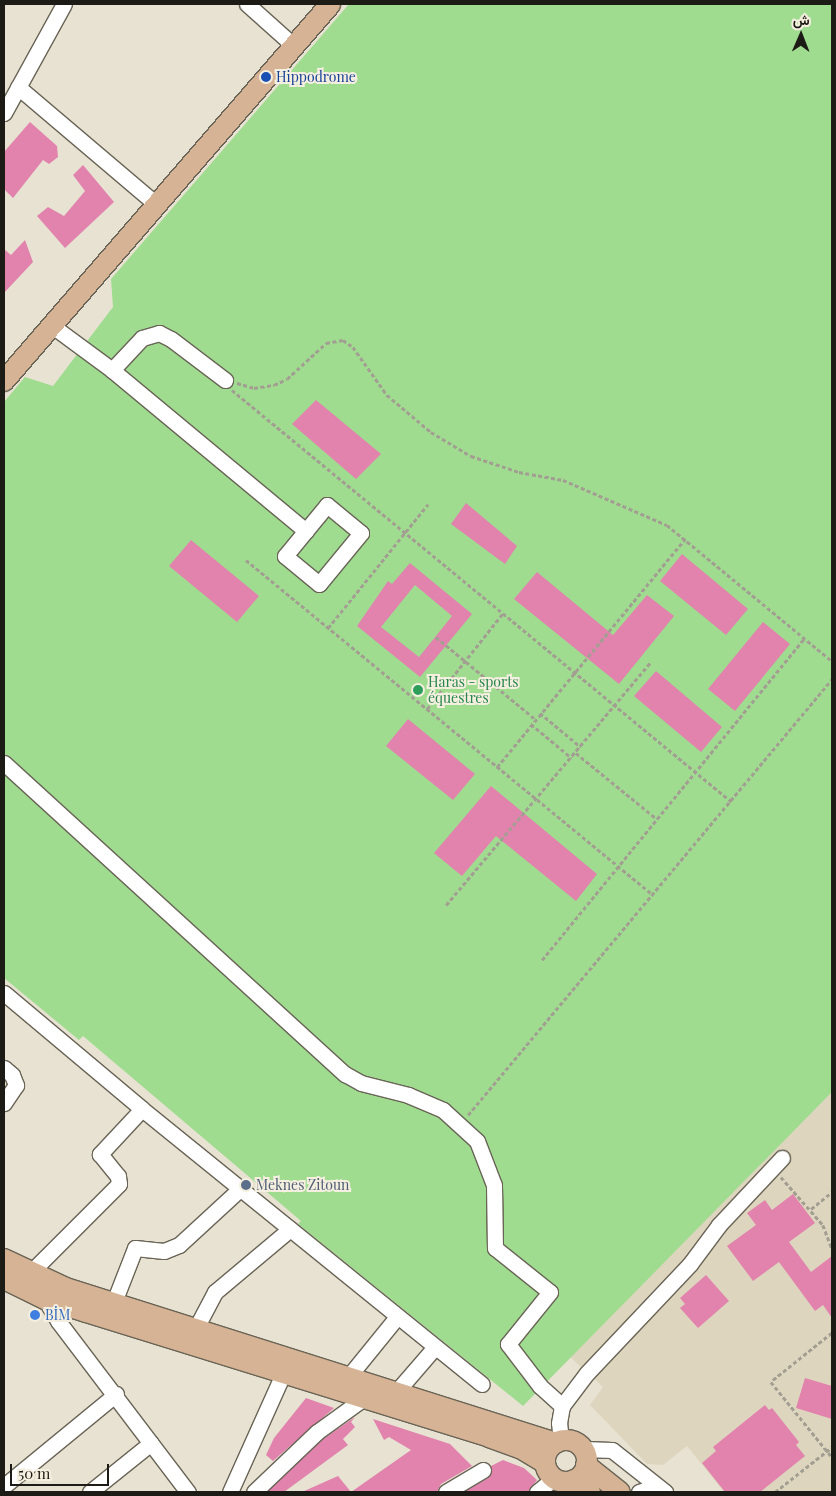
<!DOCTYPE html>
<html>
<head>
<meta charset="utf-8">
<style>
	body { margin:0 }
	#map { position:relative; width:836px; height:1496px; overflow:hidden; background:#e8e2d2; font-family:"Playfair Display",Vazirmatn,serif }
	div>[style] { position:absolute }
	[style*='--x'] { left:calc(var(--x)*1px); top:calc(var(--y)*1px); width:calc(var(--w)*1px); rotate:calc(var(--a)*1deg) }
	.built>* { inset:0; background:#ded5be }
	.green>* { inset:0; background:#9fdc90 }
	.building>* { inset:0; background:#e183ad }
	.path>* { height:2.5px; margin-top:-1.25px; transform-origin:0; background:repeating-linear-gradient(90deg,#a39e92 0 4px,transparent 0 6.5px) }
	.roads { filter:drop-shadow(1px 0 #696456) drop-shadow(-1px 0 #696456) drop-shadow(0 1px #696456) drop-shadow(0 -1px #696456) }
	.minor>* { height:15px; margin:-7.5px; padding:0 7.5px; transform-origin:7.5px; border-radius:7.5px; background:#fff }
	.major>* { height:20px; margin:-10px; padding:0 10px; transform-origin:10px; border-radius:10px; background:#d6b394 }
	.major>.ring { margin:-10px; padding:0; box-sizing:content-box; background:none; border:20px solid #d6b394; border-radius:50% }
	.dots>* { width:14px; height:14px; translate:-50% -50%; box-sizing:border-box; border:2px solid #f5efdf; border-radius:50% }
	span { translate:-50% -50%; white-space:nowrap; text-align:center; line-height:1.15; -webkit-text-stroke:4px #f5efdf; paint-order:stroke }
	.transit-label { font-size:14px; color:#164399 }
	.left { translate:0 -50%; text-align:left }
	.leisure-label { font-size:14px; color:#27864d }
	.service-label { font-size:14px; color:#4e5e75 }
	.shop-label { font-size:14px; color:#366cbe }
	.frame { position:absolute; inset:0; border:5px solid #1d1b15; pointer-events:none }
	.north { position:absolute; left:776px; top:10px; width:50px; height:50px; -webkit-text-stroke:4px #f5efdf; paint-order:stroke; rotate:1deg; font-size:14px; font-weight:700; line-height:20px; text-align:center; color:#1d1b15 }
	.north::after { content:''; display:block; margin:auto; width:18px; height:22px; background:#1d1b15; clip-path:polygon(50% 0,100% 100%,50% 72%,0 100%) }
	.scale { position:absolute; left:10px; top:1464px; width:99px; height:22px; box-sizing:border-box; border:2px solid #1d1b15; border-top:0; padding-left:6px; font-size:15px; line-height:18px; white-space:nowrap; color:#1d1b15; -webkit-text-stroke:4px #f5efdf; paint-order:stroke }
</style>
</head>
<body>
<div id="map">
	<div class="built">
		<i style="clip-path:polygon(832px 1092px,832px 1492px,724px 1492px,687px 1446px,663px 1465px,647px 1464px,590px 1405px,603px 1387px,570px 1357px)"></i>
	</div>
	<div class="green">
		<i style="clip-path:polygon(349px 4px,832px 4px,832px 1092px,523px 1406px,298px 1224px,301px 1221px,83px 1036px,79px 1040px,4px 978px,4px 402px,25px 377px,53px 386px,113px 307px,111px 279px)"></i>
	</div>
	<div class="building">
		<i style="clip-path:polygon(30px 122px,57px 146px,58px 157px,49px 164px,43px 160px,13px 198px,4px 189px,4px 152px)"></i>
		<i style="clip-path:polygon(83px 165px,114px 202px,65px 248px,37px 216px,48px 207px,64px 216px,85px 191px,73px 175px)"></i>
		<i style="clip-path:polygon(25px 240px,33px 262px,4px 293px,4px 249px,11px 255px)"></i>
		<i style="clip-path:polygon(316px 400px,381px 454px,356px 479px,292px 424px)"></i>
		<i style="clip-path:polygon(466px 503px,517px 546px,505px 564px,451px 524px)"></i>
		<i style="clip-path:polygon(191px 540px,259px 596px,237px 622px,169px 566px)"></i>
		<i style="clip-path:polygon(682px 554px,748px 609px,726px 635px,660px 581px)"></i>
		<i style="clip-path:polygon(evenodd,410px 563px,472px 614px,420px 677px,357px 626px,388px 581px,392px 584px,410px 563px,415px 585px,452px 616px,419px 657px,381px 627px,415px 585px)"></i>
		<i style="clip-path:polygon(537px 572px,613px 635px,647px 595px,674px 616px,619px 684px,514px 599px)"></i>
		<i style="clip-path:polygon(763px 622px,790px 644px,735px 711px,708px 689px)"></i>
		<i style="clip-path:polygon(656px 671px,722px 727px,701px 752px,634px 696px)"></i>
		<i style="clip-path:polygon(408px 719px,475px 774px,453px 800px,386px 746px)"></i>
		<i style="clip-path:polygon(491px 786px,597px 874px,576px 901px,496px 836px,462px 876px,434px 853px)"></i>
		<i style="clip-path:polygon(793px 1194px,815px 1223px,789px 1242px,811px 1272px,832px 1256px,832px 1318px,823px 1305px,815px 1311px,779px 1262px,753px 1281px,727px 1246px,756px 1225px,747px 1213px,765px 1200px,772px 1210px)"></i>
		<i style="clip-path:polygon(706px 1275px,729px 1301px,698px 1328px,680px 1308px,685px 1304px,680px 1298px)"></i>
		<i style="clip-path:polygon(805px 1378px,832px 1386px,832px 1419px,796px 1408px)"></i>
		<i style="clip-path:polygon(306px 1398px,334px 1408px,273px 1461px,266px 1455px,274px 1438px)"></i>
		<i style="clip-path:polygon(765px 1405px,769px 1410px,772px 1408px,799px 1442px,796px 1445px,805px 1456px,760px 1492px,725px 1492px,702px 1463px,716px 1451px,713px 1447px)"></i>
		<i style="clip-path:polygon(355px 1417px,351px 1422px,355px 1427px,343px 1439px,348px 1445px,284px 1492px,267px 1492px,323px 1439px)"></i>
		<i style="clip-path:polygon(373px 1419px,450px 1444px,472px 1466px,441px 1484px,437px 1492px,302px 1492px,338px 1476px,351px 1492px,411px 1450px,389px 1437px,384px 1440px)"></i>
		<i style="clip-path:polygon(503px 1460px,524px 1468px,537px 1480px,528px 1492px,464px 1492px,488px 1478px,491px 1466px)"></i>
	</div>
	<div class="path">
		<i style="--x:237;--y:383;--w:18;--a:16"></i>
		<i style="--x:254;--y:388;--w:20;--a:-9"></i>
		<i style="--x:274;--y:385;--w:14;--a:-25"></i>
		<i style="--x:287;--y:379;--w:53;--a:-42.7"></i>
		<i style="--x:326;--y:343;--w:17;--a:-10"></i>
		<i style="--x:343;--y:340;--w:12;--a:35"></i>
		<i style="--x:353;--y:347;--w:59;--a:54.7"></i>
		<i style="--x:387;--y:395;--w:57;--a:40.1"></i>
		<i style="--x:431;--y:432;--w:47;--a:31"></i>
		<i style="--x:471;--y:456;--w:51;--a:18.4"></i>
		<i style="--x:519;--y:472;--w:45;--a:10.3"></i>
		<i style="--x:563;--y:480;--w:113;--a:23.4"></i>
		<i style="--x:667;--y:525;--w:214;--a:39.5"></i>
		<i style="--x:232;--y:390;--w:648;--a:39.49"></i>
		<i style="--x:246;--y:560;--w:526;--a:39.44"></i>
		<i style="--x:328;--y:628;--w:159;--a:-51.1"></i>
		<i style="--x:436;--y:637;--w:129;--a:39.6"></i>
		<i style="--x:427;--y:709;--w:122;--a:-51.6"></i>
		<i style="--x:540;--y:713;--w:53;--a:39.7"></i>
		<i style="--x:531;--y:724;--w:53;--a:39.7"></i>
		<i style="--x:576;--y:753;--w:104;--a:39.2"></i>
		<i style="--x:497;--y:767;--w:296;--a:-50.5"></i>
		<i style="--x:446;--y:905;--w:317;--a:-49.9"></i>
		<i style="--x:542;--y:960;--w:416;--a:-50.8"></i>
		<i style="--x:468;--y:1115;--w:568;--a:-50.14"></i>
		<i style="--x:781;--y:1177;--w:64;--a:48.8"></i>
		<i style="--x:823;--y:1225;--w:25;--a:69"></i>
		<i style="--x:811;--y:1209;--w:27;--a:-39"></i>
		<i style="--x:832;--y:1333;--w:78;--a:141.2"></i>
		<i style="--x:771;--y:1382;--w:97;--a:50.9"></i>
		<i style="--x:775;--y:1492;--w:73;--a:-38.3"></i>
	</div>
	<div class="roads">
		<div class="minor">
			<i style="--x:247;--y:4;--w:63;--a:41.8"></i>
			<i style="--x:18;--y:87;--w:180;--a:40.3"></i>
			<i style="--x:4;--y:113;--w:124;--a:-61.2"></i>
			<i style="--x:51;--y:325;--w:76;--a:36.4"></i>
			<i style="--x:112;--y:370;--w:252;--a:39.7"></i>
			<i style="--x:112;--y:370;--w:44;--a:-46.8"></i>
			<i style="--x:142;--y:338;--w:18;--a:-16"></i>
			<i style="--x:159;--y:333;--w:13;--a:27"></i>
			<i style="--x:171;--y:339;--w:68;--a:37.2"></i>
			<i style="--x:327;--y:505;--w:44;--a:39.5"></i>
			<i style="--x:361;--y:533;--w:66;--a:129.5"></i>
			<i style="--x:319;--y:584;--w:44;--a:-140.5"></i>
			<i style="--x:285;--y:556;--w:66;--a:-50.5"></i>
			<i style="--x:4;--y:763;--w:462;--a:42.4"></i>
			<i style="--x:345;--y:1074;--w:18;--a:29"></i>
			<i style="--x:361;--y:1083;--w:49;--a:14.3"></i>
			<i style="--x:408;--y:1095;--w:38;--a:23"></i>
			<i style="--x:443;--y:1110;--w:46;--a:42.4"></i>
			<i style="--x:477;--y:1141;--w:47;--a:68.9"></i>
			<i style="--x:494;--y:1185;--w:63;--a:89.1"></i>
			<i style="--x:495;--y:1248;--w:70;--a:38.7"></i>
			<i style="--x:550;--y:1292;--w:67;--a:128.9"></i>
			<i style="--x:508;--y:1344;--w:53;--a:52.7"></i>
			<i style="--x:540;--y:1386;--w:30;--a:42"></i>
			<i style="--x:4;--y:993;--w:180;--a:40"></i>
			<i style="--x:142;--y:1109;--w:437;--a:39"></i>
			<i style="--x:4;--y:1068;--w:11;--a:41"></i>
			<i style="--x:12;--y:1075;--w:11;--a:68"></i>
			<i style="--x:16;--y:1085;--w:22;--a:124"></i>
			<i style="--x:142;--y:1109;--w:62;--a:133"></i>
			<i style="--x:100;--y:1154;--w:28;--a:51"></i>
			<i style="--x:118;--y:1176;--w:8;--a:83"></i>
			<i style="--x:119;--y:1184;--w:119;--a:135"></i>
			<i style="--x:35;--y:1268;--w:33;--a:72"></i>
			<i style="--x:45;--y:1299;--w:26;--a:59"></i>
			<i style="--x:58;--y:1321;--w:215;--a:52.8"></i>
			<i style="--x:114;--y:1302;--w:58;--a:-68.7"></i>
			<i style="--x:135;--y:1248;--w:29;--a:6"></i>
			<i style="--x:164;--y:1251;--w:16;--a:-22"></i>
			<i style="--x:179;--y:1245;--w:83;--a:-42.6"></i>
			<i style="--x:196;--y:1328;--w:41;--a:-62.2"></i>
			<i style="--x:215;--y:1292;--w:98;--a:-40"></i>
			<i style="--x:349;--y:1376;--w:76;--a:-50.9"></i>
			<i style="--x:397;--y:1391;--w:58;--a:-49.2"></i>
			<i style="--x:561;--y:1441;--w:18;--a:-96"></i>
			<i style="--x:559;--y:1423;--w:17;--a:-80"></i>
			<i style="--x:562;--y:1406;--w:41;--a:-52.9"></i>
			<i style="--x:587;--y:1373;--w:150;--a:-46.6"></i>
			<i style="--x:690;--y:1264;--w:49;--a:-53.4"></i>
			<i style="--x:719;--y:1225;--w:92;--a:-46.8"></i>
			<i style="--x:583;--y:1449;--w:29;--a:2"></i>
			<i style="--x:612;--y:1450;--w:68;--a:38.4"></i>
			<i style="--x:4;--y:1486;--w:145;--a:-39.4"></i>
			<i style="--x:90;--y:1492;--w:78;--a:-38.8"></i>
			<i style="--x:230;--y:1492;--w:141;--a:-65.8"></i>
			<i style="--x:254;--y:1492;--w:87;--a:-43.6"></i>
			<i style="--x:317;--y:1432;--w:58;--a:-35.9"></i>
			<i style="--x:446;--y:1492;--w:43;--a:-30.7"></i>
			<i style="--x:537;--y:1492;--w:22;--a:-39"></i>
			<i style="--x:639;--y:1492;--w:19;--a:-18"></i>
		</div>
		<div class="major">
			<i style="--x:4;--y:381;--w:498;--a:-49.1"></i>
			<i style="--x:4;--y:1259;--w:68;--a:25.1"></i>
			<i style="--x:66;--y:1288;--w:514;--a:17.55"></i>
			<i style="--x:4;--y:1279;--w:46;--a:26"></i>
			<i style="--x:45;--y:1299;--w:43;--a:17.6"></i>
			<i style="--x:86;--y:1312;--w:422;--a:17.2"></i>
			<i style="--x:489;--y:1437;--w:33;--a:20"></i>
			<i style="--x:520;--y:1448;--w:29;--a:31"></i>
			<i class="ring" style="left:545px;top:1440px;width:22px;height:22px"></i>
			<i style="--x:586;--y:1465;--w:43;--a:38.5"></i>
			<i style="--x:574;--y:1480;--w:20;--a:37"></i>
		</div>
	</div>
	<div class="dots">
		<i style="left:266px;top:77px;background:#1a4fb4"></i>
		<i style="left:418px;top:690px;background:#2e9e5b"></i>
		<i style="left:246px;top:1185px;background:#5c6f8a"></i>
		<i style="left:35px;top:1315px;background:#3f7fe0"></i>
	</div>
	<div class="transit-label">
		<span class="left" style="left:276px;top:77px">Hippodrome</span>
	</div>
	<div class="leisure-label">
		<span class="left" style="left:428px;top:690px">Haras - sports<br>équestres</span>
	</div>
	<div class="service-label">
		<span class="left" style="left:256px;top:1185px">Meknes Zitoun</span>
	</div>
	<div class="shop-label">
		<span class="left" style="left:45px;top:1315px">BİM</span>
	</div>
	<div class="frame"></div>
	<div class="north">ش</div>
	<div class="scale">50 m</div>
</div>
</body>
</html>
